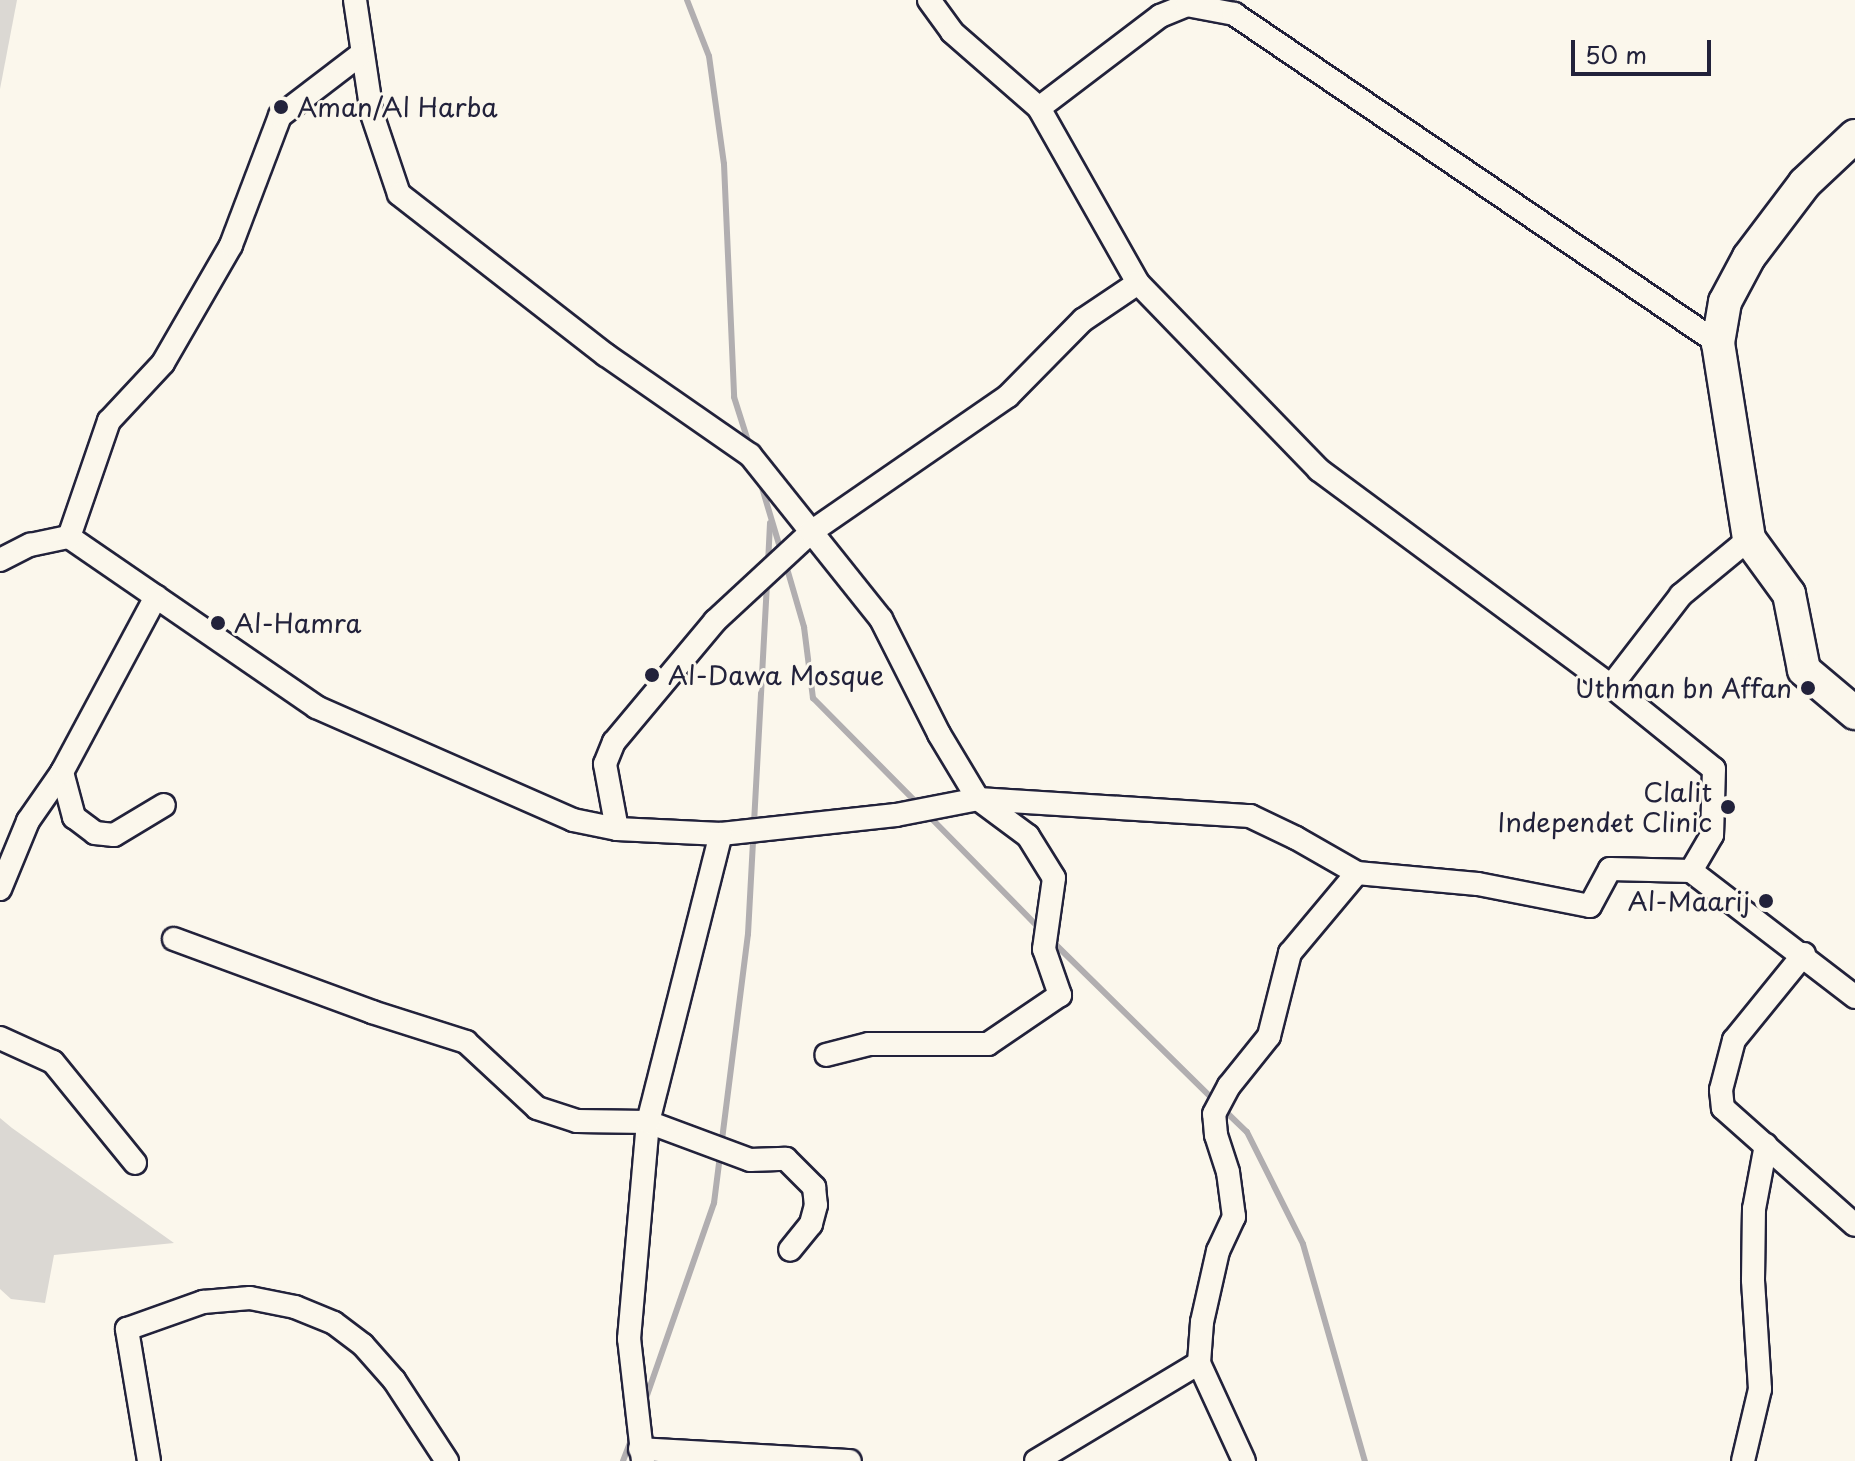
<!DOCTYPE html>
<html>
<head>
<meta charset="utf-8">
<style>
	body { margin:0 }
	#map { position:relative; width:1855px; height:1461px; overflow:hidden; background:#fbf7ec; font-family:"Playpen Sans",sans-serif }
	div>[style] { position:absolute }
	[style*='--x'] { left:calc(var(--x)*1px); top:calc(var(--y)*1px); width:calc(var(--w)*1px); rotate:calc(var(--a)*1deg) }
	.green>* { inset:0; background:#dbd8d3 }
	.stream>* { height:6px; margin:-3px; padding:0 3px; transform-origin:3px; border-radius:3px; background:#b1aeb0 }
	.roads { filter:drop-shadow(2px 0 #22223b) drop-shadow(-2px 0 #22223b) drop-shadow(0 2px #22223b) drop-shadow(0 -2px #22223b) }
	.street>* { height:22px; margin:-11px; padding:0 11px; transform-origin:11px; border-radius:11px; background:#fbf7ec }
	.secondary>* { height:32px; margin:-16px; padding:0 16px; transform-origin:16px; border-radius:16px; background:#fbf7ec }
	.dots>* { width:22px; height:22px; translate:-50% -50%; box-sizing:border-box; border:4px solid #fbf7ec; border-radius:50% }
	span { translate:-50% -50%; white-space:nowrap; text-align:center; line-height:1.15; -webkit-text-stroke:6px #fbf7ec; paint-order:stroke }
	.poi-label { font-size:26px; color:#22223b }
	.left { translate:0 -50%; text-align:left }
	.right { translate:-100% -50%; text-align:right }
	.scale { position:absolute; left:1571px; top:40px; width:140px; height:36px; box-sizing:border-box; border:4px solid #22223b; border-top:0; padding-left:10px; font-size:24px; line-height:28px; white-space:nowrap; color:#22223b; -webkit-text-stroke:6px #fbf7ec; paint-order:stroke }
</style>
</head>
<body>
<div id="map">
	<div class="green">
		<i style="clip-path:polygon(0 0,17px 0,0 89px)"></i>
		<i style="clip-path:polygon(0 1118px,12px 1128px,174px 1243px,54px 1255px,45px 1303px,11px 1299px,0 1289px)"></i>
	</div>
	<div class="stream">
		<i style="--x:687;--y:0;--w:60;--a:68.6"></i>
		<i style="--x:709;--y:56;--w:109;--a:82.1"></i>
		<i style="--x:724;--y:164;--w:233;--a:87.5"></i>
		<i style="--x:734;--y:397;--w:52;--a:72.3"></i>
		<i style="--x:760;--y:481;--w:73;--a:73.3"></i>
		<i style="--x:768;--y:564;--w:41;--a:-87.2"></i>
		<i style="--x:786;--y:565;--w:65;--a:73.8"></i>
		<i style="--x:804;--y:627;--w:72;--a:82.8"></i>
		<i style="--x:813;--y:698;--w:149;--a:45.3"></i>
		<i style="--x:928;--y:815;--w:161;--a:45.5"></i>
		<i style="--x:1052;--y:941;--w:228;--a:44.5"></i>
		<i style="--x:1223;--y:1109;--w:33;--a:44"></i>
		<i style="--x:1247;--y:1132;--w:125;--a:63.4"></i>
		<i style="--x:1303;--y:1244;--w:226;--a:74.1"></i>
		<i style="--x:645;--y:1401;--w:210;--a:-70.8"></i>
		<i style="--x:714;--y:1203;--w:271;--a:-82.8"></i>
		<i style="--x:748;--y:934;--w:352;--a:-86.9"></i>
		<i style="--x:623;--y:1461;--w:25;--a:-69"></i>
	</div>
	<div class="roads">
		<div class="street">
			<i style="--x:355;--y:0;--w:115;--a:81.5"></i>
			<i style="--x:372;--y:114;--w:84;--a:71.4"></i>
			<i style="--x:399;--y:194;--w:262;--a:37.9"></i>
			<i style="--x:606;--y:355;--w:175;--a:34.8"></i>
			<i style="--x:750;--y:455;--w:210;--a:51.4"></i>
			<i style="--x:881;--y:619;--w:129;--a:63.2"></i>
			<i style="--x:939;--y:734;--w:76;--a:59"></i>
			<i style="--x:978;--y:799;--w:62;--a:36.5"></i>
			<i style="--x:1028;--y:836;--w:49;--a:58.2"></i>
			<i style="--x:1054;--y:878;--w:72;--a:98"></i>
			<i style="--x:1044;--y:949;--w:49;--a:70.8"></i>
			<i style="--x:1060;--y:995;--w:87;--a:145.8"></i>
			<i style="--x:988;--y:1044;--w:119;--a:180"></i>
			<i style="--x:869;--y:1044;--w:44;--a:165.7"></i>
			<i style="--x:929;--y:0;--w:39;--a:54"></i>
			<i style="--x:952;--y:32;--w:116;--a:41.1"></i>
			<i style="--x:1039;--y:108;--w:201;--a:60.5"></i>
			<i style="--x:1138;--y:283;--w:260;--a:45.9"></i>
			<i style="--x:1319;--y:470;--w:363;--a:36.5"></i>
			<i style="--x:1611;--y:686;--w:132;--a:38.9"></i>
			<i style="--x:1714;--y:769;--w:66;--a:91.7"></i>
			<i style="--x:1712;--y:835;--w:42;--a:120.3"></i>
			<i style="--x:1039;--y:108;--w:152;--a:-37.2"></i>
			<i style="--x:1160;--y:16;--w:29;--a:-22"></i>
			<i style="--x:1187;--y:5;--w:48;--a:10.8"></i>
			<i style="--x:1234;--y:14;--w:585;--a:34.21"></i>
			<i style="--x:69;--y:537;--w:300;--a:34.5"></i>
			<i style="--x:316;--y:707;--w:281;--a:23.7"></i>
			<i style="--x:573;--y:820;--w:45;--a:11.6"></i>
			<i style="--x:617;--y:829;--w:104;--a:2.8"></i>
			<i style="--x:721;--y:834;--w:176;--a:-6.2"></i>
			<i style="--x:896;--y:815;--w:84;--a:-11"></i>
			<i style="--x:978;--y:799;--w:273;--a:3.6"></i>
			<i style="--x:1250;--y:816;--w:51;--a:25.6"></i>
			<i style="--x:1296;--y:838;--w:70;--a:29.8"></i>
			<i style="--x:1357;--y:873;--w:121;--a:5.2"></i>
			<i style="--x:1478;--y:884;--w:114;--a:11.1"></i>
			<i style="--x:1590;--y:906;--w:42;--a:-61.6"></i>
			<i style="--x:1610;--y:869;--w:81;--a:1.4"></i>
			<i style="--x:1691;--y:871;--w:207;--a:37.5"></i>
			<i style="--x:0;--y:560;--w:34;--a:-27"></i>
			<i style="--x:30;--y:545;--w:40;--a:-12"></i>
			<i style="--x:69;--y:537;--w:123;--a:-71"></i>
			<i style="--x:109;--y:421;--w:79;--a:-47"></i>
			<i style="--x:163;--y:363;--w:136;--a:-60"></i>
			<i style="--x:231;--y:245;--w:138;--a:-69.2"></i>
			<i style="--x:280;--y:116;--w:102;--a:-37.4"></i>
			<i style="--x:1611;--y:686;--w:115;--a:-52.4"></i>
			<i style="--x:1681;--y:595;--w:88;--a:-39.5"></i>
			<i style="--x:62;--y:772;--w:47;--a:75.1"></i>
			<i style="--x:74;--y:817;--w:26;--a:37"></i>
			<i style="--x:95;--y:833;--w:19;--a:6"></i>
			<i style="--x:114;--y:835;--w:58;--a:-31"></i>
			<i style="--x:617;--y:829;--w:66;--a:-100.5"></i>
			<i style="--x:605;--y:764;--w:24;--a:-68"></i>
			<i style="--x:614;--y:742;--w:158;--a:-50.1"></i>
			<i style="--x:715;--y:621;--w:131;--a:-42.8"></i>
			<i style="--x:811;--y:532;--w:239;--a:-34.6"></i>
			<i style="--x:1008;--y:396;--w:107;--a:-45.4"></i>
			<i style="--x:1083;--y:320;--w:66;--a:-33.9"></i>
			<i style="--x:0;--y:889;--w:74;--a:-67.6"></i>
			<i style="--x:28;--y:821;--w:60;--a:-55.2"></i>
			<i style="--x:62;--y:772;--w:199;--a:-61.8"></i>
			<i style="--x:174;--y:939;--w:211;--a:20.2"></i>
			<i style="--x:372;--y:1012;--w:99;--a:17.7"></i>
			<i style="--x:466;--y:1042;--w:97;--a:42.9"></i>
			<i style="--x:537;--y:1108;--w:42;--a:18"></i>
			<i style="--x:577;--y:1121;--w:71;--a:0.8"></i>
			<i style="--x:648;--y:1122;--w:109;--a:20.4"></i>
			<i style="--x:750;--y:1160;--w:36;--a:-2"></i>
			<i style="--x:786;--y:1159;--w:40;--a:45"></i>
			<i style="--x:814;--y:1187;--w:18;--a:84"></i>
			<i style="--x:816;--y:1205;--w:20;--a:105"></i>
			<i style="--x:811;--y:1224;--w:33;--a:129"></i>
			<i style="--x:1804;--y:954;--w:111;--a:129.1"></i>
			<i style="--x:1734;--y:1040;--w:52;--a:104.6"></i>
			<i style="--x:1721;--y:1090;--w:18;--a:84"></i>
			<i style="--x:1723;--y:1108;--w:176;--a:41.6"></i>
			<i style="--x:0;--y:1038;--w:58;--a:24.4"></i>
			<i style="--x:53;--y:1062;--w:130;--a:50.9"></i>
			<i style="--x:640;--y:1449;--w:210;--a:3.3"></i>
			<i style="--x:149;--y:1461;--w:134;--a:-99.5"></i>
			<i style="--x:127;--y:1329;--w:81;--a:-19.6"></i>
			<i style="--x:203;--y:1302;--w:47;--a:-4.9"></i>
			<i style="--x:250;--y:1298;--w:46;--a:11.3"></i>
			<i style="--x:295;--y:1307;--w:42;--a:22.3"></i>
			<i style="--x:334;--y:1323;--w:36;--a:37"></i>
			<i style="--x:363;--y:1345;--w:47;--a:48.5"></i>
			<i style="--x:394;--y:1380;--w:97;--a:56.8"></i>
			<i style="--x:643;--y:1461;--w:123;--a:-96.5"></i>
			<i style="--x:629;--y:1339;--w:218;--a:-85"></i>
			<i style="--x:648;--y:1122;--w:297;--a:-75.8"></i>
			<i style="--x:1036;--y:1461;--w:190;--a:-31"></i>
			<i style="--x:1244;--y:1461;--w:108;--a:-114.7"></i>
			<i style="--x:1199;--y:1363;--w:41;--a:-85.8"></i>
			<i style="--x:1202;--y:1322;--w:73;--a:-77.3"></i>
			<i style="--x:1218;--y:1251;--w:38;--a:-65"></i>
			<i style="--x:1234;--y:1217;--w:45;--a:-97.6"></i>
			<i style="--x:1228;--y:1172;--w:39;--a:-108"></i>
			<i style="--x:1216;--y:1135;--w:21;--a:-95"></i>
			<i style="--x:1214;--y:1114;--w:32;--a:-62"></i>
			<i style="--x:1229;--y:1086;--w:64;--a:-51.3"></i>
			<i style="--x:1269;--y:1036;--w:86;--a:-75.8"></i>
			<i style="--x:1290;--y:953;--w:104;--a:-50.1"></i>
			<i style="--x:1743;--y:1461;--w:74;--a:-76.7"></i>
			<i style="--x:1760;--y:1389;--w:109;--a:-93.7"></i>
			<i style="--x:1753;--y:1280;--w:71;--a:-89.2"></i>
			<i style="--x:1754;--y:1209;--w:65;--a:-79.4"></i>
		</div>
		<div class="secondary">
			<i style="--x:1855;--y:136;--w:69;--a:136.8"></i>
			<i style="--x:1805;--y:183;--w:93;--a:127.1"></i>
			<i style="--x:1749;--y:257;--w:51;--a:118.1"></i>
			<i style="--x:1725;--y:302;--w:42;--a:99.7"></i>
			<i style="--x:1718;--y:343;--w:198;--a:81"></i>
			<i style="--x:1749;--y:539;--w:68;--a:54"></i>
			<i style="--x:1789;--y:594;--w:77;--a:78.8"></i>
			<i style="--x:1804;--y:670;--w:67;--a:40.1"></i>
		</div>
	</div>
	<div class="dots">
		<i style="left:281px;top:107px;background:#22223b"></i>
		<i style="left:218px;top:623px;background:#22223b"></i>
		<i style="left:652px;top:675px;background:#22223b"></i>
		<i style="left:1808px;top:688px;background:#22223b"></i>
		<i style="left:1728px;top:807px;background:#22223b"></i>
		<i style="left:1766px;top:901px;background:#22223b"></i>
	</div>
	<div class="poi-label">
		<span class="left" style="left:297px;top:107px">Aman/Al Harba</span>
		<span class="left" style="left:234px;top:623px">Al-Hamra</span>
		<span class="left" style="left:668px;top:675px">Al-Dawa Mosque</span>
		<span class="right" style="left:1792px;top:688px">Uthman bn Affan</span>
		<span class="right" style="left:1712px;top:807px">Clalit<br>Independet Clinic</span>
		<span class="right" style="left:1750px;top:901px">Al-Maarij</span>
	</div>
	<div class="scale">50 m</div>
</div>
</body>
</html>
